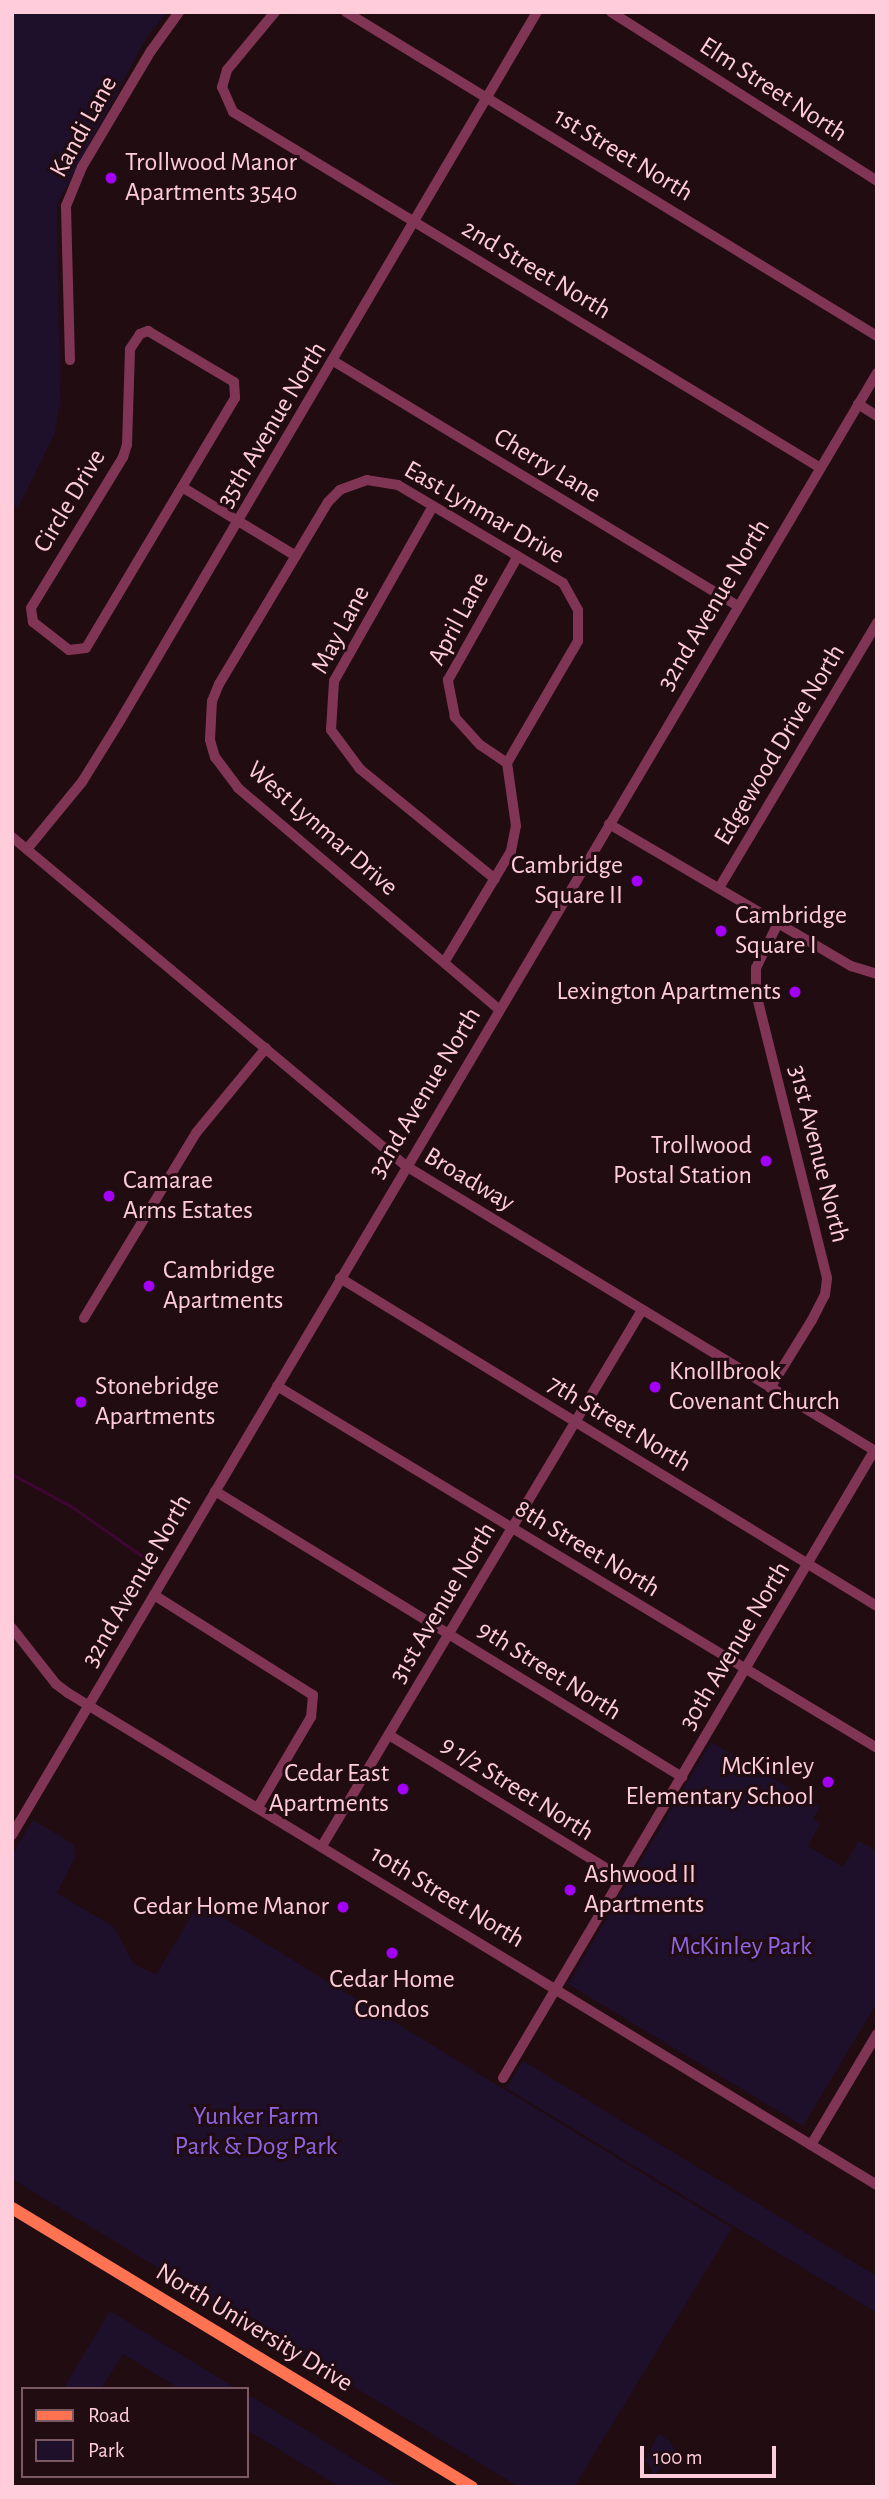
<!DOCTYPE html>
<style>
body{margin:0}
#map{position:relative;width:889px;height:2499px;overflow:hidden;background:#210c11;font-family:"Alegreya Sans",sans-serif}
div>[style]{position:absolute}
.green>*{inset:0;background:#1e0f2b}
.stream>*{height:2.5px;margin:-1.25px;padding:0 1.25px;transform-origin:1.25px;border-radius:1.25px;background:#3e0733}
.minor>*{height:10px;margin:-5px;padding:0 5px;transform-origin:5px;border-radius:5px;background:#813554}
.major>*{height:12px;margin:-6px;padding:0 6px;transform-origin:6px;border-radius:6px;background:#ff7353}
.dots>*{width:19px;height:19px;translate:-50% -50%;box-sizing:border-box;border:4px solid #210c11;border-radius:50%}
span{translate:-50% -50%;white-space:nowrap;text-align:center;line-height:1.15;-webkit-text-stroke:6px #210c11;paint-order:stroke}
.street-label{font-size:26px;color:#ffccdc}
.poi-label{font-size:26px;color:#ffccdc}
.left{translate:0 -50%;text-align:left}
.right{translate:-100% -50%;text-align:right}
.park-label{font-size:26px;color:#8e65e6}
.frame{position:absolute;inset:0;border:14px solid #ffccdc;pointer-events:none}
.legend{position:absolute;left:21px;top:2387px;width:228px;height:91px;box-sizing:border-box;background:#210c11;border:2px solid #7a5962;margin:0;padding:9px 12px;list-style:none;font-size:21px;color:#ffccdc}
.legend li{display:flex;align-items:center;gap:14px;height:35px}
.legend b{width:35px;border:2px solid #7a5962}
.scale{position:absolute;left:640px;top:2446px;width:136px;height:32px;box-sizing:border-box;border:4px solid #ffccdc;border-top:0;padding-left:9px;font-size:21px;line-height:24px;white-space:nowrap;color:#ffccdc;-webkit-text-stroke:5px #210c11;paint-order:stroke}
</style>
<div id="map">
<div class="green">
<div style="clip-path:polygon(12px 12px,167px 12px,147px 37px,57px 204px,60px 401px,55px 433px,18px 508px,12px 504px)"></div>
<div style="clip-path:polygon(711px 1742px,820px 1806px,813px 1819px,820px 1824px,808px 1846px,843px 1867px,859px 1841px,877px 1851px,877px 2003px,803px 2126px,568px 1984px)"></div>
<div style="clip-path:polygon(33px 1820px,73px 1844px,76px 1855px,57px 1893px,114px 1927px,133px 1963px,156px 1975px,199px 1903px,732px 2228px,574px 2487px,519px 2487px,12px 2179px,12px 1855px)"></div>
<div style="clip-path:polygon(523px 2061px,877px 2276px,877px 2313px,506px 2088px)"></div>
<div style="clip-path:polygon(110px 2311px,237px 2389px,180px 2389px,123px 2354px,101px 2389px,63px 2389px)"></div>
<div style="clip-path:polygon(247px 2394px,399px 2487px,340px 2487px,247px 2430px)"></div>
<div style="clip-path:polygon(658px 2434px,670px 2441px,676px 2453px,654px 2475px,646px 2460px)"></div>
</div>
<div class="stream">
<div style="left:12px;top:1474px;width:67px;rotate:28.5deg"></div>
<div style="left:71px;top:1506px;width:98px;rotate:35deg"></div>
</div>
<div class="minor">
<div style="left:275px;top:12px;width:75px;rotate:129.6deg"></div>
<div style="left:227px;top:70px;width:18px;rotate:106deg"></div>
<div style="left:222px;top:87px;width:27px;rotate:66deg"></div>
<div style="left:233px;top:112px;width:685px;rotate:31.21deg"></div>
<div style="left:346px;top:12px;width:622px;rotate:31.39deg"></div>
<div style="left:611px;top:12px;width:315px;rotate:32.4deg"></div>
<div style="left:148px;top:331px;width:100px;rotate:30.7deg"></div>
<div style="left:234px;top:382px;width:16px;rotate:86deg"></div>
<div style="left:235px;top:398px;width:291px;rotate:120.8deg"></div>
<div style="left:86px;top:648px;width:17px;rotate:173deg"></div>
<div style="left:69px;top:650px;width:46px;rotate:-142.1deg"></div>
<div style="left:33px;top:622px;width:14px;rotate:-98deg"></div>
<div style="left:31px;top:608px;width:177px;rotate:-58.6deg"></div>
<div style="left:123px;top:457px;width:13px;rotate:-72deg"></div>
<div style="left:127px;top:445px;width:96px;rotate:-88.2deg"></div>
<div style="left:130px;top:349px;width:18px;rotate:-56deg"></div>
<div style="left:140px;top:334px;width:9px;rotate:-21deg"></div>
<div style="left:70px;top:360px;width:154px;rotate:-91.5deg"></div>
<div style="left:66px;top:206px;width:42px;rotate:-67.7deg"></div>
<div style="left:82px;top:167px;width:135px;rotate:-59.3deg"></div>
<div style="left:151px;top:51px;width:48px;rotate:-54.3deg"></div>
<div style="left:335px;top:362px;width:471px;rotate:31.2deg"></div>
<div style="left:858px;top:404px;width:22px;rotate:32deg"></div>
<div style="left:182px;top:487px;width:133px;rotate:31.2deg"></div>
<div style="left:433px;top:506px;width:201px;rotate:119.5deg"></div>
<div style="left:334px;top:681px;width:49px;rotate:93.5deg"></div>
<div style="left:331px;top:730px;width:49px;rotate:53.4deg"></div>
<div style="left:360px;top:769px;width:174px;rotate:39.2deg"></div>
<div style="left:507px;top:763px;width:32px;rotate:-146deg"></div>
<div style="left:480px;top:745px;width:38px;rotate:-132deg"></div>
<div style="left:455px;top:717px;width:38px;rotate:-101deg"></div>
<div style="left:448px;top:680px;width:142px;rotate:-60.6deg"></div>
<div style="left:609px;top:824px;width:281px;rotate:30.4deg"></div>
<div style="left:851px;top:966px;width:27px;rotate:17deg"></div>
<div style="left:12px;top:837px;width:513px;rotate:39.86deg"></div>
<div style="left:406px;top:1166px;width:551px;rotate:31.27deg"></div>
<div style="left:27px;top:849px;width:87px;rotate:-50.6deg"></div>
<div style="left:82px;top:782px;width:74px;rotate:-58.2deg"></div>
<div style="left:121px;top:719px;width:820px;rotate:-59.53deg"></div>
<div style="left:719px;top:888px;width:309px;rotate:-59.2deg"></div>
<div style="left:445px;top:961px;width:128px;rotate:-59deg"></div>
<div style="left:511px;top:851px;width:25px;rotate:-79deg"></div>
<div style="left:516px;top:826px;width:64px;rotate:-98.1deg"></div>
<div style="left:507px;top:763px;width:141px;rotate:-59.8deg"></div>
<div style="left:578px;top:641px;width:31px;rotate:-90deg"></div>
<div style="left:578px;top:610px;width:31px;rotate:-119deg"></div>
<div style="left:563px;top:583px;width:192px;rotate:-149.3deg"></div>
<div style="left:398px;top:485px;width:31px;rotate:-171deg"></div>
<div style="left:367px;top:480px;width:29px;rotate:160deg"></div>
<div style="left:340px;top:490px;width:17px;rotate:135deg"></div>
<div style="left:328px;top:502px;width:212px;rotate:120.9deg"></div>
<div style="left:219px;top:684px;width:18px;rotate:112deg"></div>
<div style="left:212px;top:701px;width:39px;rotate:93deg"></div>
<div style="left:210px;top:740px;width:18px;rotate:74deg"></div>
<div style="left:215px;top:757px;width:39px;rotate:53deg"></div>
<div style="left:238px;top:788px;width:342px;rotate:40.3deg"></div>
<div style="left:340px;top:1278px;width:629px;rotate:31.42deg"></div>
<div style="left:84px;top:1318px;width:216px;rotate:-58.8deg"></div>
<div style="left:196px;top:1133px;width:110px;rotate:-50.5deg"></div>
<div style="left:277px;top:1386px;width:701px;rotate:31.1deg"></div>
<div style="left:770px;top:1388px;width:80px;rotate:-58.3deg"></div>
<div style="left:812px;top:1320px;width:28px;rotate:-63deg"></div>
<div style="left:825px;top:1295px;width:17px;rotate:-83deg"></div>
<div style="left:827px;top:1278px;width:293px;rotate:-104deg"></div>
<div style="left:756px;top:994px;width:26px;rotate:-90deg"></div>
<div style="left:756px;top:968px;width:50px;rotate:-63.9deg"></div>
<div style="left:215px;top:1491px;width:548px;rotate:31.48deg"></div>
<div style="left:154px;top:1595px;width:188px;rotate:32.2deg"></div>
<div style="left:313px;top:1695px;width:22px;rotate:95deg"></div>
<div style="left:311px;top:1717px;width:104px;rotate:120.5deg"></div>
<div style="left:12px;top:1628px;width:71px;rotate:51.8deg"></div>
<div style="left:56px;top:1684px;width:15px;rotate:37deg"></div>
<div style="left:68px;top:1693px;width:947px;rotate:31.31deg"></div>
<div style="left:389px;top:1735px;width:273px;rotate:31.5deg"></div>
<div style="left:12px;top:1835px;width:1699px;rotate:-59.39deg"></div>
<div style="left:322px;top:1846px;width:624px;rotate:-59.16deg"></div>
<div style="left:503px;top:2078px;width:729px;rotate:-59.39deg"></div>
<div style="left:811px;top:2145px;width:129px;rotate:-59.3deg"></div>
</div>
<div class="major">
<div style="left:12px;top:2208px;width:538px;rotate:31.24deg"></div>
</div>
<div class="dots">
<div style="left:111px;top:178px;background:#a400f7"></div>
<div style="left:637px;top:881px;background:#a400f7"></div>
<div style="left:721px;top:931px;background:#a400f7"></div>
<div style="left:795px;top:992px;background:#a400f7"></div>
<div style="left:766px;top:1161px;background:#a400f7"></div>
<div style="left:109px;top:1196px;background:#a400f7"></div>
<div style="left:149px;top:1286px;background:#a400f7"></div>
<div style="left:655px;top:1387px;background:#a400f7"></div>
<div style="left:81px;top:1402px;background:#a400f7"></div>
<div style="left:828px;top:1782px;background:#a400f7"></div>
<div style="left:403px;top:1789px;background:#a400f7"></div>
<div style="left:570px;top:1890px;background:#a400f7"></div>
<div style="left:343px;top:1907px;background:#a400f7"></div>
<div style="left:392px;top:1953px;background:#a400f7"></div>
</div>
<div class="street-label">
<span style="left:773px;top:90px;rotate:33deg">Elm Street North</span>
<span style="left:84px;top:127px;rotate:-61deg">Kandi Lane</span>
<span style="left:623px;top:155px;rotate:31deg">1st Street North</span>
<span style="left:536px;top:270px;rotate:31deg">2nd Street North</span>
<span style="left:272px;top:425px;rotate:-59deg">35th Avenue North</span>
<span style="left:547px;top:466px;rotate:31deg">Cherry Lane</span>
<span style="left:70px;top:501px;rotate:-59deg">Circle Drive</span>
<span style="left:484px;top:513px;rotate:30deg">East Lynmar Drive</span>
<span style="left:714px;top:605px;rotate:-59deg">32nd Avenue North</span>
<span style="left:459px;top:619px;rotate:-62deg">April Lane</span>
<span style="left:341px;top:630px;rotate:-62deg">May Lane</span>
<span style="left:780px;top:745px;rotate:-59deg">Edgewood Drive North</span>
<span style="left:322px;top:829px;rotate:41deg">West Lynmar Drive</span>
<span style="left:425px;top:1093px;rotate:-59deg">32nd Avenue North</span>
<span style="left:818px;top:1154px;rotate:76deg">31st Avenue North</span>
<span style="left:469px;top:1180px;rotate:31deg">Broadway</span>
<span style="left:619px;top:1424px;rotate:31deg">7th Street North</span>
<span style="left:587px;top:1549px;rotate:31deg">8th Street North</span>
<span style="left:137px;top:1581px;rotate:-60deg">32nd Avenue North</span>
<span style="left:443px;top:1603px;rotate:-59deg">31st Avenue North</span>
<span style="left:735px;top:1646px;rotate:-59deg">30th Avenue North</span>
<span style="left:549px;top:1671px;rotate:32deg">9th Street North</span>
<span style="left:517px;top:1789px;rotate:32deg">9 1/2 Street North</span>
<span style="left:447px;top:1897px;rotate:31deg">10th Street North</span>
<span style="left:254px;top:2328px;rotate:31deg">North University Drive</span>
</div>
<div class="poi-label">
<span class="left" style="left:125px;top:178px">Trollwood Manor<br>Apartments 3540</span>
<span class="right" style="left:623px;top:881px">Cambridge<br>Square II</span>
<span class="left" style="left:735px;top:931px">Cambridge<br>Square I</span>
<span class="right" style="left:781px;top:992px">Lexington Apartments</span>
<span class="right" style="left:752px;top:1161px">Trollwood<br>Postal Station</span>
<span class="left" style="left:123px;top:1196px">Camarae<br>Arms Estates</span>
<span class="left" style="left:163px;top:1286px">Cambridge<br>Apartments</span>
<span class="left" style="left:669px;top:1387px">Knollbrook<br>Covenant Church</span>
<span class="left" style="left:95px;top:1402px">Stonebridge<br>Apartments</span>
<span class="right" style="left:814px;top:1782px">McKinley<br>Elementary School</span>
<span class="right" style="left:389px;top:1789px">Cedar East<br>Apartments</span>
<span class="left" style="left:584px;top:1890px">Ashwood II<br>Apartments</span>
<span class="right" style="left:329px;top:1907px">Cedar Home Manor</span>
<span style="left:392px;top:1995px">Cedar Home<br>Condos</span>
</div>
<div class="park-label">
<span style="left:741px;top:1947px">McKinley Park</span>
<span style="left:256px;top:2132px">Yunker Farm<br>Park &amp; Dog Park</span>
</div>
<div class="frame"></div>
<ul class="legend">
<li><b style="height:9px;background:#ff7353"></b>Road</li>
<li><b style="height:19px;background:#1e0f2b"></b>Park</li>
</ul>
<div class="scale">100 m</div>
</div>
